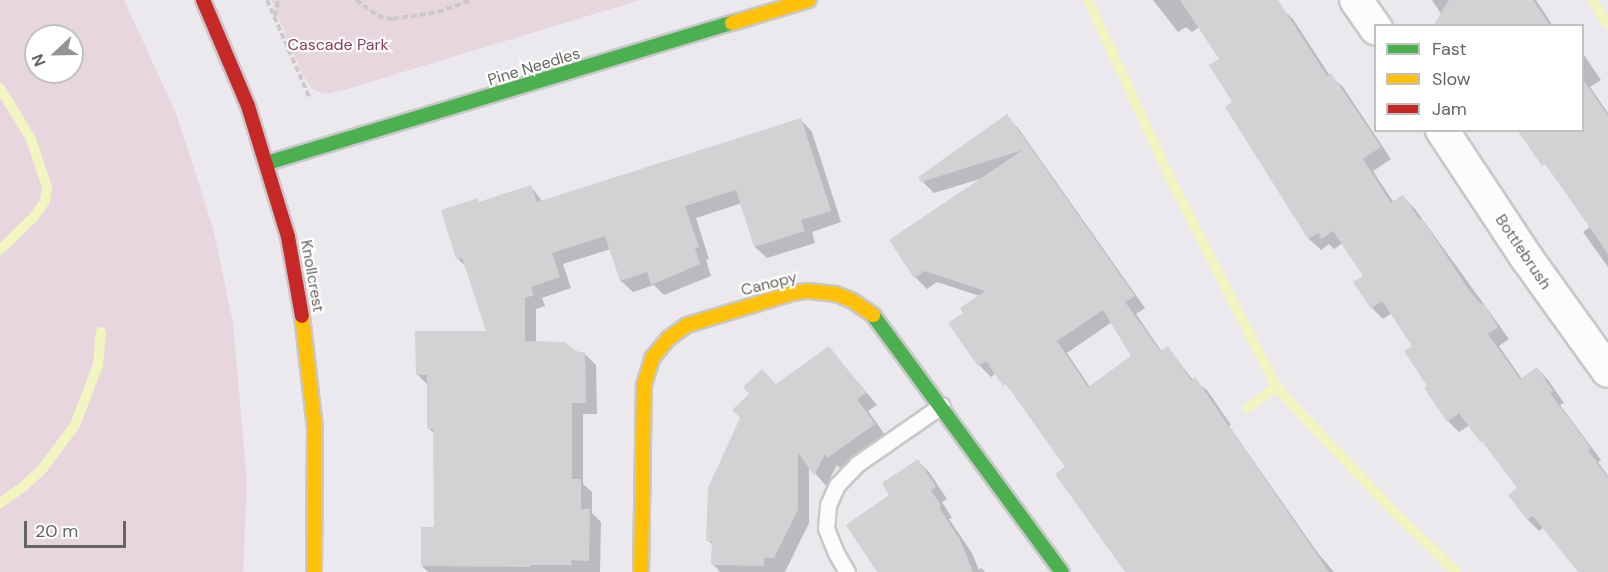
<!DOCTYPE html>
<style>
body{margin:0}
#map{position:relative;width:1608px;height:572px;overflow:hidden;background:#ebe9ee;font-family:"DM Sans",sans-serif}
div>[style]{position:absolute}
.green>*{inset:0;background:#e8d6df}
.shadow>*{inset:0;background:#0003}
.stream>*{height:10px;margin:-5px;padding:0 5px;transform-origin:5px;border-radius:5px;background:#f2f5c0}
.building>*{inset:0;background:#d2d2d5}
.path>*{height:4px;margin-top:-2px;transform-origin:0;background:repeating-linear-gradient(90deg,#ccc9c8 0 6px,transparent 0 9px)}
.roads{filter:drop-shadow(2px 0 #c8c8c9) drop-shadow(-2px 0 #c8c8c9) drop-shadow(0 2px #c8c8c9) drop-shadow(0 -2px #c8c8c9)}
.lane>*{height:15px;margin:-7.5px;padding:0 7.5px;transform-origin:7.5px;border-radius:7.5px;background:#fcfcfc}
.street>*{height:32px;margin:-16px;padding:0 16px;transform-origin:16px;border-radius:16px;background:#fcfcfc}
.fast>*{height:14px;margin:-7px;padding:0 7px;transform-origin:7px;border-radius:7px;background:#4caf50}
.slow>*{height:14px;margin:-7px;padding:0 7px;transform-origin:7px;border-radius:7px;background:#ffc107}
.jam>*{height:14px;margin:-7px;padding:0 7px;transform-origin:7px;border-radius:7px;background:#c62828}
span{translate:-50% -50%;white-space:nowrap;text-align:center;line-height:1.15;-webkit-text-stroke:4.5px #fff;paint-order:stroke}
.park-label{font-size:16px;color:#873d56}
.street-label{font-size:16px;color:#65665f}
.legend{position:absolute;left:1374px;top:24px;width:210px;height:108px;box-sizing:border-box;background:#fff;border:2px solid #c1c2bf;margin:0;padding:8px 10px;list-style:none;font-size:18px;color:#65665f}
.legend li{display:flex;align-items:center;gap:12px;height:30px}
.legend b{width:30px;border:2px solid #c1c2bf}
.north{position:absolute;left:24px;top:24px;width:60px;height:60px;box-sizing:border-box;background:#fff;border:2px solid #c1c2bf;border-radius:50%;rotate:248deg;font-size:16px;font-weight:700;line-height:24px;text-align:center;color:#65665f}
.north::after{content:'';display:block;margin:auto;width:21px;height:27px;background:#949491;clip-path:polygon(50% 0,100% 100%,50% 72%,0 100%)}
.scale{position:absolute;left:24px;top:521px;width:102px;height:27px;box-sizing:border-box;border:3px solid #65665f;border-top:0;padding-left:8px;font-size:18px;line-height:21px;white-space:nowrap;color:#65665f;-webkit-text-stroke:4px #fff;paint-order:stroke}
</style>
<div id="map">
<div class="green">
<div style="clip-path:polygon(evenodd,0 0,124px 0,176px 113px,213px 228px,233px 323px,247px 482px,243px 572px,0 572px,0 0,36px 36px,72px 36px,72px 72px,36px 72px,36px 36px)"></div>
<div style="clip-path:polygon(271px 0,640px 0,344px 90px,325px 94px,312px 89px,302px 74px)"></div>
</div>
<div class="shadow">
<div style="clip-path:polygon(1153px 0,1272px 0,1293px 19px,1330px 76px,1343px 87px,1391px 159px,1373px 171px,1394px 203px,1403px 197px,1415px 209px,1509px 339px,1499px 346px,1522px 379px,1537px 368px,1548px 380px,1564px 403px,1560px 405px,1601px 460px,1598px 462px,1608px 476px,1608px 572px,1580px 572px,1544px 527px,1539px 531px,1528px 520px,1510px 495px,1519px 488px,1470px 425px,1459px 432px,1448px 421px,1429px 386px,1414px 346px,1392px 313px,1383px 319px,1372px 308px,1365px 276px,1343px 243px,1334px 249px,1329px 244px,1321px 250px,1309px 239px,1227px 107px,1234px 102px,1221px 59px,1199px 27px,1192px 32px,1186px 27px,1178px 32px)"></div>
<div style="clip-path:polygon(1432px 0,1536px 0,1553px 26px,1449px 26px)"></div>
<div style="clip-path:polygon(1582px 52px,1601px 80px,1590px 87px,1608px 113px,1608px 267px,1583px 232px,1591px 226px,1520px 130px,1582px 130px)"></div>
<div style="clip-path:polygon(evenodd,1006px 116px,1018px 128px,1145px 308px,1136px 314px,1162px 352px,1168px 348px,1193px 380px,1207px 390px,1231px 425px,1229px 426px,1317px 552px,1334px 572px,1127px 572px,1067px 467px,1016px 396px,996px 373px,991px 377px,979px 365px,950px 323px,965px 313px,980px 296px,937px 282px,927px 289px,915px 277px,891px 240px,983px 178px,934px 193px,922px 181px,1006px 116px,1112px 322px,1133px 357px,1090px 387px,1067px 353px,1112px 322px)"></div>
<div style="clip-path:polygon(801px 120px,812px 132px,841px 222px,812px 232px,815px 243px,767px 258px,755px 247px,742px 203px,696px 218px,709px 259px,706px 260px,711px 276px,664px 295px,654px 285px,633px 292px,621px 281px,611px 249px,563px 264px,571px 288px,542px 298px,545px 306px,536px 309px,536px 343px,584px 353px,596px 365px,597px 414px,583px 414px,583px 484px,592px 492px,592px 513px,601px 522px,600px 572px,428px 572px,422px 566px,435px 528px,435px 434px,429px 429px,429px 386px,417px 374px,488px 332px,467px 268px,458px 259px,477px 200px,481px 203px,531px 187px,543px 202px)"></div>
<div style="clip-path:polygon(829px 348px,877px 405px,868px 411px,886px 436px,840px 468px,837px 465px,826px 486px,809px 466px,809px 523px,785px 572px,720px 572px,713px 564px,713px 545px,708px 540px,776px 385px)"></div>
<div style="clip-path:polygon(918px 461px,929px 472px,947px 499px,942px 502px,952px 518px,949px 519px,972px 553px,979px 570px,981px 568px,985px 572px,880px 572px,891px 495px)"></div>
</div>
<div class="stream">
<div style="left:1088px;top:0;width:198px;rotate:65.2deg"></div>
<div style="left:1171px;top:180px;width:227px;rotate:63deg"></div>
<div style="left:1274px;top:382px;width:17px;rotate:54deg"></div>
<div style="left:1284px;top:396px;width:163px;rotate:46.5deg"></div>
<div style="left:1396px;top:514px;width:83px;rotate:44deg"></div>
<div style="left:1592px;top:0;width:30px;rotate:57deg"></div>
<div style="left:0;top:88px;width:60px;rotate:58.7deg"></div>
<div style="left:31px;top:139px;width:51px;rotate:71.6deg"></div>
<div style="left:47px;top:187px;width:14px;rotate:98deg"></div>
<div style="left:45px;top:201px;width:19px;rotate:125deg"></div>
<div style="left:34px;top:217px;width:47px;rotate:135.9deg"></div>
<div style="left:1248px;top:408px;width:36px;rotate:-37deg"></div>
<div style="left:0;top:503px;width:29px;rotate:-35deg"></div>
<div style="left:24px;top:486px;width:26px;rotate:-43deg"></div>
<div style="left:43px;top:468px;width:54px;rotate:-53.3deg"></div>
<div style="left:75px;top:425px;width:64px;rotate:-69deg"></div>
<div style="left:98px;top:365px;width:33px;rotate:-85deg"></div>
</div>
<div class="building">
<div style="clip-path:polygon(1180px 0,1278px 0,1327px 76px,1331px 73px,1381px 147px,1363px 159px,1391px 203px,1403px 195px,1420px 220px,1422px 219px,1469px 290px,1481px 304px,1483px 303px,1498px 327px,1488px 334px,1520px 379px,1537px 367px,1553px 391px,1550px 393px,1591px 448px,1588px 450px,1608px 478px,1608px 572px,1578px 572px,1533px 516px,1527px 520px,1508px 495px,1517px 488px,1482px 441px,1480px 442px,1459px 413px,1447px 422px,1424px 388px,1427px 386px,1404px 351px,1412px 346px,1382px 301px,1371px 309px,1353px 282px,1363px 276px,1333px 231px,1322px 239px,1318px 233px,1308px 239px,1225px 107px,1232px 102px,1209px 65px,1219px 59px)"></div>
<div style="clip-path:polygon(1449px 0,1533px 0,1550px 26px,1433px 26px)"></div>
<div style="clip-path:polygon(1582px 78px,1608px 116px,1608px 254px,1545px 163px,1542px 166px,1517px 130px,1582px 130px)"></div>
<div style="clip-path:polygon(evenodd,1007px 114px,1135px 296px,1125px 302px,1160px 351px,1168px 346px,1191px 380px,1195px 377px,1329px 572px,1125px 572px,1055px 474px,1065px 467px,1006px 384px,1003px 386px,986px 361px,978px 366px,948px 323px,963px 313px,960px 308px,985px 291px,925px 271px,914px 278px,889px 240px,1023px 150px,921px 182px,918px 177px,1007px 114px,1103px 310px,1131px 356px,1088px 387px,1057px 341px,1103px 310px)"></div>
<div style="clip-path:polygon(801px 118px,831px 211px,801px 220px,805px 231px,754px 247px,736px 190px,685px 206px,699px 247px,695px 248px,700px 264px,651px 285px,647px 272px,620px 281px,605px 236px,552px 253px,560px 277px,531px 287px,534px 295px,525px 298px,525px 341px,565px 342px,577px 352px,585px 352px,586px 403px,572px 403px,572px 479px,581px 479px,581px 509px,590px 509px,589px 561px,571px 560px,572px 565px,530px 565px,530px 567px,421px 566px,421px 527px,434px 527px,433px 429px,427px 429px,427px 375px,416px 375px,415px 331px,486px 331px,462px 258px,456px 259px,441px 210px,478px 198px,479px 202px,531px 185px,537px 202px)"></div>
<div style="clip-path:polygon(829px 346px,866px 393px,857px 399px,875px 424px,827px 458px,825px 454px,814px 476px,798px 452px,798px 510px,774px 558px,764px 558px,764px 566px,711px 565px,712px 541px,706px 541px,708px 488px,740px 418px,732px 410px,749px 394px,743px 387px,762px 369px,776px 384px)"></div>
<div style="clip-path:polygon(918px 459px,936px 487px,931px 490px,941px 506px,939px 507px,960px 540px,973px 572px,877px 572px,846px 525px,889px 495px,882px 483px)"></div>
</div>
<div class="path">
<div style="left:267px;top:0;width:108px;rotate:66.5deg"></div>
<div style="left:356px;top:0;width:27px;rotate:36deg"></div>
<div style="left:378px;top:16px;width:15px;rotate:11deg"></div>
<div style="left:393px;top:19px;width:46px;rotate:-8.8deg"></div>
<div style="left:438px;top:12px;width:35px;rotate:-20deg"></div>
<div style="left:275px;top:16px;width:16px;rotate:-79deg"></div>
</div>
<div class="roads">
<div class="lane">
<div style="left:847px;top:572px;width:22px;rotate:-120deg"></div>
<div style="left:836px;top:553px;width:27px;rotate:-112deg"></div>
<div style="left:826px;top:528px;width:23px;rotate:-85deg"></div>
<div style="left:828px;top:505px;width:22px;rotate:-66deg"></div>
<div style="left:837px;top:485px;width:29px;rotate:-46deg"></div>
<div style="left:857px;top:464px;width:103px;rotate:-34.8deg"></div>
</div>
<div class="street">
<div style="left:1356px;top:0;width:35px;rotate:55deg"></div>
<div style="left:1442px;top:130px;width:152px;rotate:56.5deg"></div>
<div style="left:1526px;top:257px;width:140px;rotate:54.3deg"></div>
</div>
<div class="fast">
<div style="left:267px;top:163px;width:486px;rotate:-16.8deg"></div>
<div style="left:873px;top:315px;width:319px;rotate:53.7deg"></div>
</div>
<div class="slow">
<div style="left:732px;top:23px;width:80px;rotate:-16.6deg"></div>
<div style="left:302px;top:316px;width:113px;rotate:83.4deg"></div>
<div style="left:315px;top:428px;width:144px;rotate:90.4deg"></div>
<div style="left:641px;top:572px;width:187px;rotate:-89.1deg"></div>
<div style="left:644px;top:385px;width:28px;rotate:-73deg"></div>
<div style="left:652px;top:358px;width:26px;rotate:-50deg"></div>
<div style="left:669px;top:338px;width:22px;rotate:-36deg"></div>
<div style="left:687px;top:325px;width:111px;rotate:-16.8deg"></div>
<div style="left:793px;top:293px;width:15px;rotate:-8deg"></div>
<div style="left:808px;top:291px;width:28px;rotate:6deg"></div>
<div style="left:836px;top:294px;width:16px;rotate:22deg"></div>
<div style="left:851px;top:300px;width:27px;rotate:34deg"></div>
</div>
<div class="jam">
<div style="left:203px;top:0;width:115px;rotate:67deg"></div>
<div style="left:248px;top:106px;width:137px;rotate:73deg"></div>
<div style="left:288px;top:237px;width:80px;rotate:80deg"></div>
</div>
</div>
<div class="park-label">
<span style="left:338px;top:45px">Cascade Park</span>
</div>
<div class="street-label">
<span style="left:534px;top:67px;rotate:-17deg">Pine Needles</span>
<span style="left:1523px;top:252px;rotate:56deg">Bottlebrush</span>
<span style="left:312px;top:276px;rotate:80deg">Knollcrest</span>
<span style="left:769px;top:284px;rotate:-14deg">Canopy</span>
</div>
<ul class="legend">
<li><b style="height:8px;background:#4caf50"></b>Fast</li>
<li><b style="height:8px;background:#ffc107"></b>Slow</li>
<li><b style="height:8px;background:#c62828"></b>Jam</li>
</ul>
<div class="north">N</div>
<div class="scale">20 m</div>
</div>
